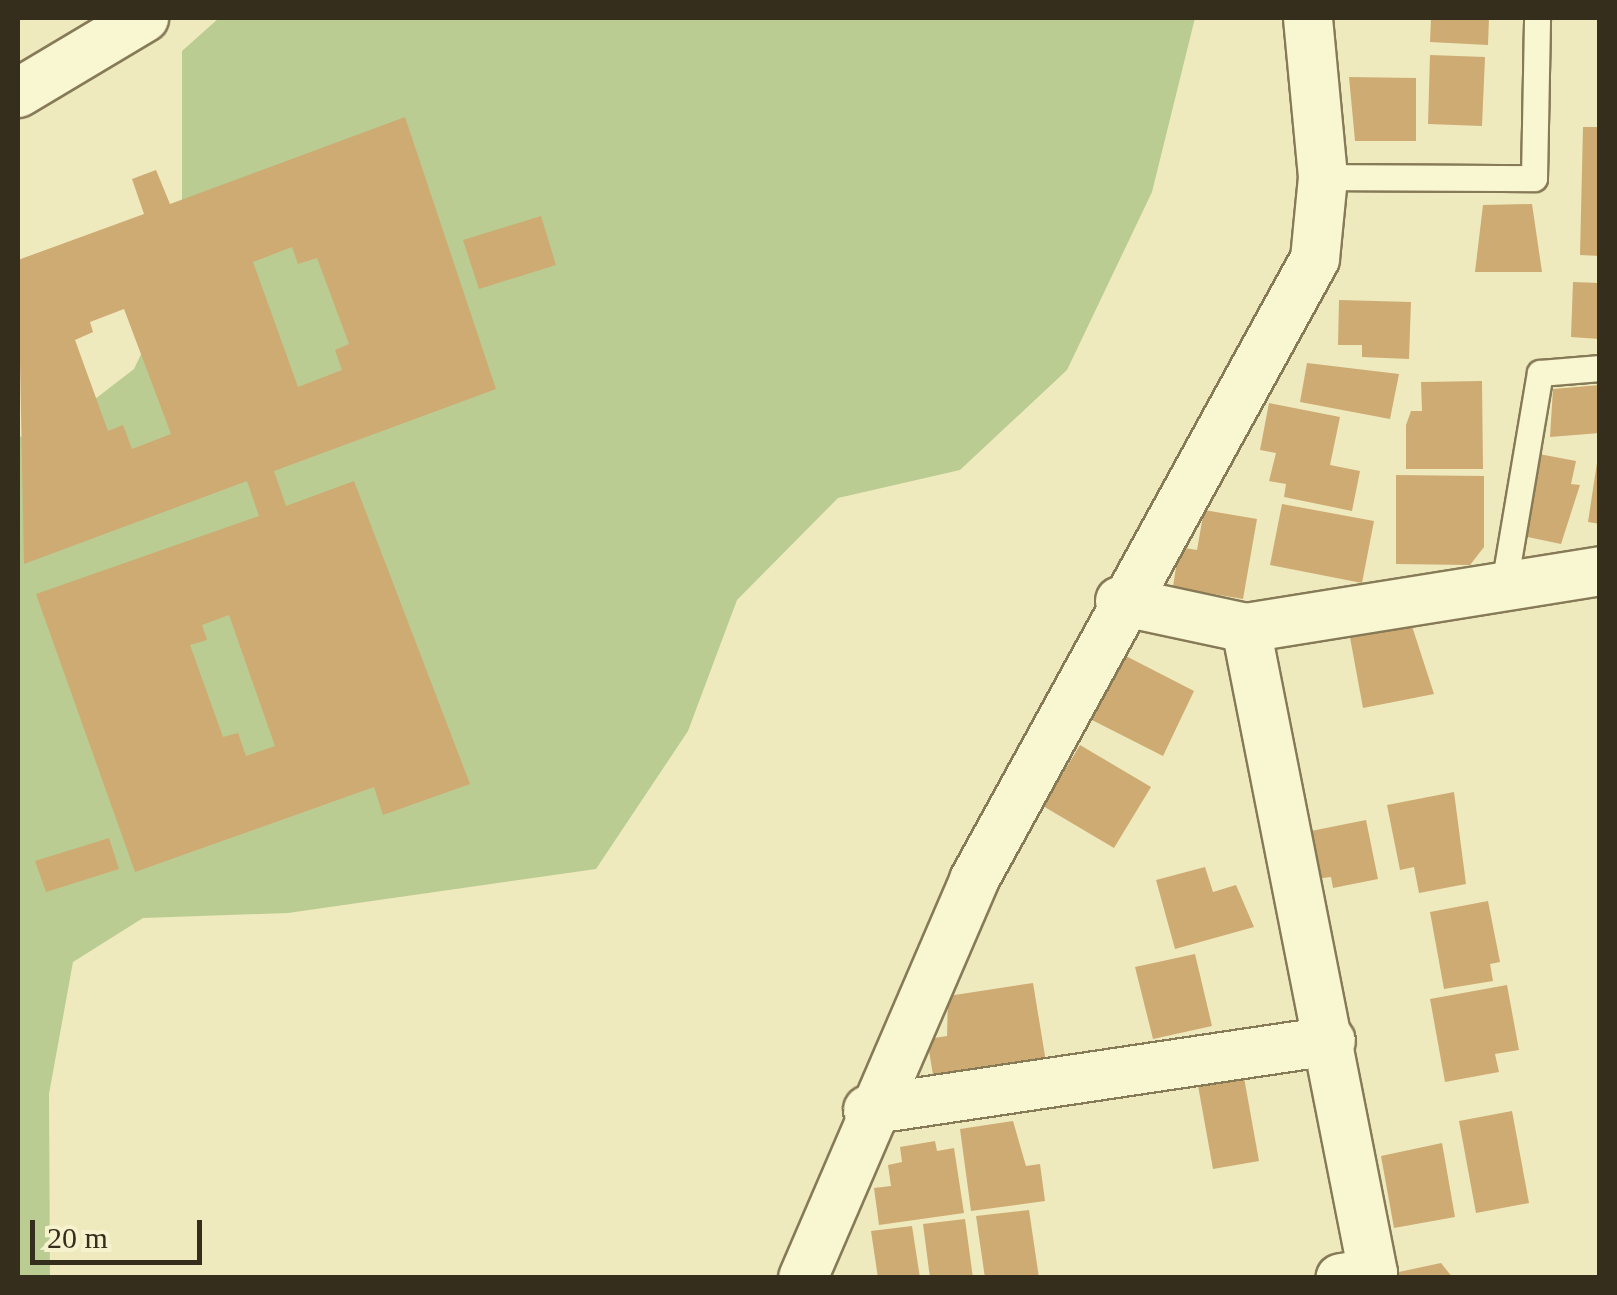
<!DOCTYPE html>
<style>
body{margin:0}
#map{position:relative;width:1617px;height:1295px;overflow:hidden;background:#eeeabe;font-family:Georgia,serif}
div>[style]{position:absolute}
.green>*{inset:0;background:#bacc92}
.building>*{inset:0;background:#ceab73}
.roads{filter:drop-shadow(2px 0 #877a57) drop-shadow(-2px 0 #877a57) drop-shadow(0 2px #877a57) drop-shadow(0 -2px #877a57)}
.service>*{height:25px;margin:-12.5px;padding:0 12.5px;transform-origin:12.5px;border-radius:12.5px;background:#f9f6d2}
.minor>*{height:48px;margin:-24px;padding:0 24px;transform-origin:24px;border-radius:24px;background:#f9f6d2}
span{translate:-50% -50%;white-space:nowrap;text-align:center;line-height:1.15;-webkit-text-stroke:10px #f6f2ce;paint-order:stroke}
.frame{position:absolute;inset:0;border:20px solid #362e1c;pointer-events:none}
.scale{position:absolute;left:30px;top:1220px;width:172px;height:45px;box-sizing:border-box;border:5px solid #362e1c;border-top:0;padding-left:12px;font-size:30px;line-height:35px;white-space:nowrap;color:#362e1c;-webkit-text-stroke:8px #f6f2ce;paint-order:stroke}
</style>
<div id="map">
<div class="green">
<div style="clip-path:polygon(219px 18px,1195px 18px,1152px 192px,1067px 370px,960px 470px,838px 498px,737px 600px,688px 731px,596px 869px,288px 913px,143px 918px,73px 962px,49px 1094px,50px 1278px,18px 1277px,18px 437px,51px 433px,134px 369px,182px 268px,182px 51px)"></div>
</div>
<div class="building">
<div style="clip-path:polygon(1431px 18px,1489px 18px,1488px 45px,1430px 42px)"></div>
<div style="clip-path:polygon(1430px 55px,1485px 57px,1482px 126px,1428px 124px)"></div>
<div style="clip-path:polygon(1349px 77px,1416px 78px,1416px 141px,1355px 141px)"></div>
<div style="clip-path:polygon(evenodd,405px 117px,496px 389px,274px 471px,286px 506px,354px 481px,470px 784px,383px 815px,374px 787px,135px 872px,36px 594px,259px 516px,247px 481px,24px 564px,18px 260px,144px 214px,132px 179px,156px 170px,170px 204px,405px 117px,292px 247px,298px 264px,317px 258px,349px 344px,335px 350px,342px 370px,298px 387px,253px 262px,292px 247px,405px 117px,124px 309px,171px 434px,132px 449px,123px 425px,108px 431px,75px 340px,93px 332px,90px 322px,124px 309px,405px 117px,229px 615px,275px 746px,246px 756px,238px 733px,223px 737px,190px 645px,207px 640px,202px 625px,229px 615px)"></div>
<div style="clip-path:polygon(1583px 127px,1600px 127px,1600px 256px,1580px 255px)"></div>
<div style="clip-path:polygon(1532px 204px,1542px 272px,1475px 272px,1483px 205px)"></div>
<div style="clip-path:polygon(541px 216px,556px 265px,479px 289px,463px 240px)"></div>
<div style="clip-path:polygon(1573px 282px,1600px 283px,1600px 339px,1571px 337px)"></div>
<div style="clip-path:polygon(1339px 300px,1411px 302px,1409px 359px,1362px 357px,1362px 345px,1338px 345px)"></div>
<div style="clip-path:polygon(1307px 363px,1399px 374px,1390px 419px,1300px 402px)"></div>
<div style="clip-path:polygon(1482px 381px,1483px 469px,1406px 469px,1406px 425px,1411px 411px,1422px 411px,1421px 382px)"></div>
<div style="clip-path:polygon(1600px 385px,1600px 433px,1550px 437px,1553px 389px)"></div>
<div style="clip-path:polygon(1269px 403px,1340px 417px,1330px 465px,1360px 471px,1352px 511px,1284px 497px,1286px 484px,1269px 481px,1276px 453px,1260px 450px)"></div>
<div style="clip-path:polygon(1600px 443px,1600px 524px,1588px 522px)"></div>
<div style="clip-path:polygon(1539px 454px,1576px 461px,1571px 484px,1580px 485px,1561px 544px,1523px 536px)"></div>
<div style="clip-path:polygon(1396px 475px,1484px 476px,1484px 547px,1470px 565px,1396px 564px)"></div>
<div style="clip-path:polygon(1282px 504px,1374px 521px,1362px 583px,1270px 565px)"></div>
<div style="clip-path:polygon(1204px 510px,1257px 519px,1243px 599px,1173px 587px,1179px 547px,1197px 550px)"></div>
<div style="clip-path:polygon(1410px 620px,1434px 694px,1363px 708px,1349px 632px)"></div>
<div style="clip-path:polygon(1122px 654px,1194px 691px,1163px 756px,1090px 719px)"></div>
<div style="clip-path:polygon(1080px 745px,1151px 787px,1114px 848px,1043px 806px)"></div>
<div style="clip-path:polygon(1454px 792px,1466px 884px,1419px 893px,1414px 867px,1400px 870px,1387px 805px)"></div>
<div style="clip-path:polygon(1366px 820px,1378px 879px,1333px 888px,1331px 877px,1315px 879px,1306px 832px)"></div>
<div style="clip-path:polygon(109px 838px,119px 869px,46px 892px,35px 861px)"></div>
<div style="clip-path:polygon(1205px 867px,1213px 892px,1236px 885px,1254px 927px,1175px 949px,1156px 880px)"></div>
<div style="clip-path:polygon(1488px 901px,1500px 962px,1490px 964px,1493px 981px,1444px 989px,1430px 912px)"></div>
<div style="clip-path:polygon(1195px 954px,1212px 1026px,1153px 1039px,1135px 967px)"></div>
<div style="clip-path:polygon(1033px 983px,1046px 1062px,934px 1081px,927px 1039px,947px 1036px,948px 996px)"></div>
<div style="clip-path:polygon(1507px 985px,1519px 1050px,1495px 1054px,1499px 1072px,1445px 1082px,1430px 999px)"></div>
<div style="clip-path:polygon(1243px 1072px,1259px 1161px,1213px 1169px,1197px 1080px)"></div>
<div style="clip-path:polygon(1512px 1111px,1529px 1203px,1476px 1213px,1459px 1121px)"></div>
<div style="clip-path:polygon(1013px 1121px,1026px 1166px,1040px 1164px,1045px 1201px,971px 1211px,960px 1129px)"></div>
<div style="clip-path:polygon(935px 1141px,937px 1151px,954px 1148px,964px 1213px,879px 1225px,874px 1188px,891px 1186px,888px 1165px,902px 1162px,900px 1147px)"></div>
<div style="clip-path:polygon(1442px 1143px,1455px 1217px,1394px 1228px,1381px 1156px)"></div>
<div style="clip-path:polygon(1029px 1210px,1039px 1278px,985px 1278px,976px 1216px)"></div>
<div style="clip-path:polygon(965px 1219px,973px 1278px,930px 1278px,923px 1224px)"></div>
<div style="clip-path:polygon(912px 1226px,920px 1278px,878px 1278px,871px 1231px)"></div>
<div style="clip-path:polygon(1441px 1263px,1453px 1278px,1395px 1278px,1394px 1273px)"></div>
</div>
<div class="roads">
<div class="service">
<div style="left:1323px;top:177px;width:211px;rotate:0.3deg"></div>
<div style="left:1534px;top:178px;width:160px;rotate:-88.9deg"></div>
<div style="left:1504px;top:585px;width:215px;rotate:-80.4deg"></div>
<div style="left:1540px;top:373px;width:60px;rotate:-4.8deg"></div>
</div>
<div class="minor">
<div style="left:18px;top:93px;width:147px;rotate:-30.8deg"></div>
<div style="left:1120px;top:601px;width:129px;rotate:12.1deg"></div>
<div style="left:1246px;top:628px;width:359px;rotate:-9.1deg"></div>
<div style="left:1246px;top:628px;width:657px;rotate:78.86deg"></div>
<div style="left:1373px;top:1273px;width:33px;rotate:171deg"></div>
<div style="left:868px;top:1110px;width:468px;rotate:-8.5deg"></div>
<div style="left:803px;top:1278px;width:433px;rotate:-66.7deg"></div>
<div style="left:974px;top:880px;width:708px;rotate:-61.23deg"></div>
<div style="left:1315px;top:259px;width:82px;rotate:-84.4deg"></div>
<div style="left:1323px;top:177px;width:160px;rotate:-95.4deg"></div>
</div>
</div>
<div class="frame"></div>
<div class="scale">20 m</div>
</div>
